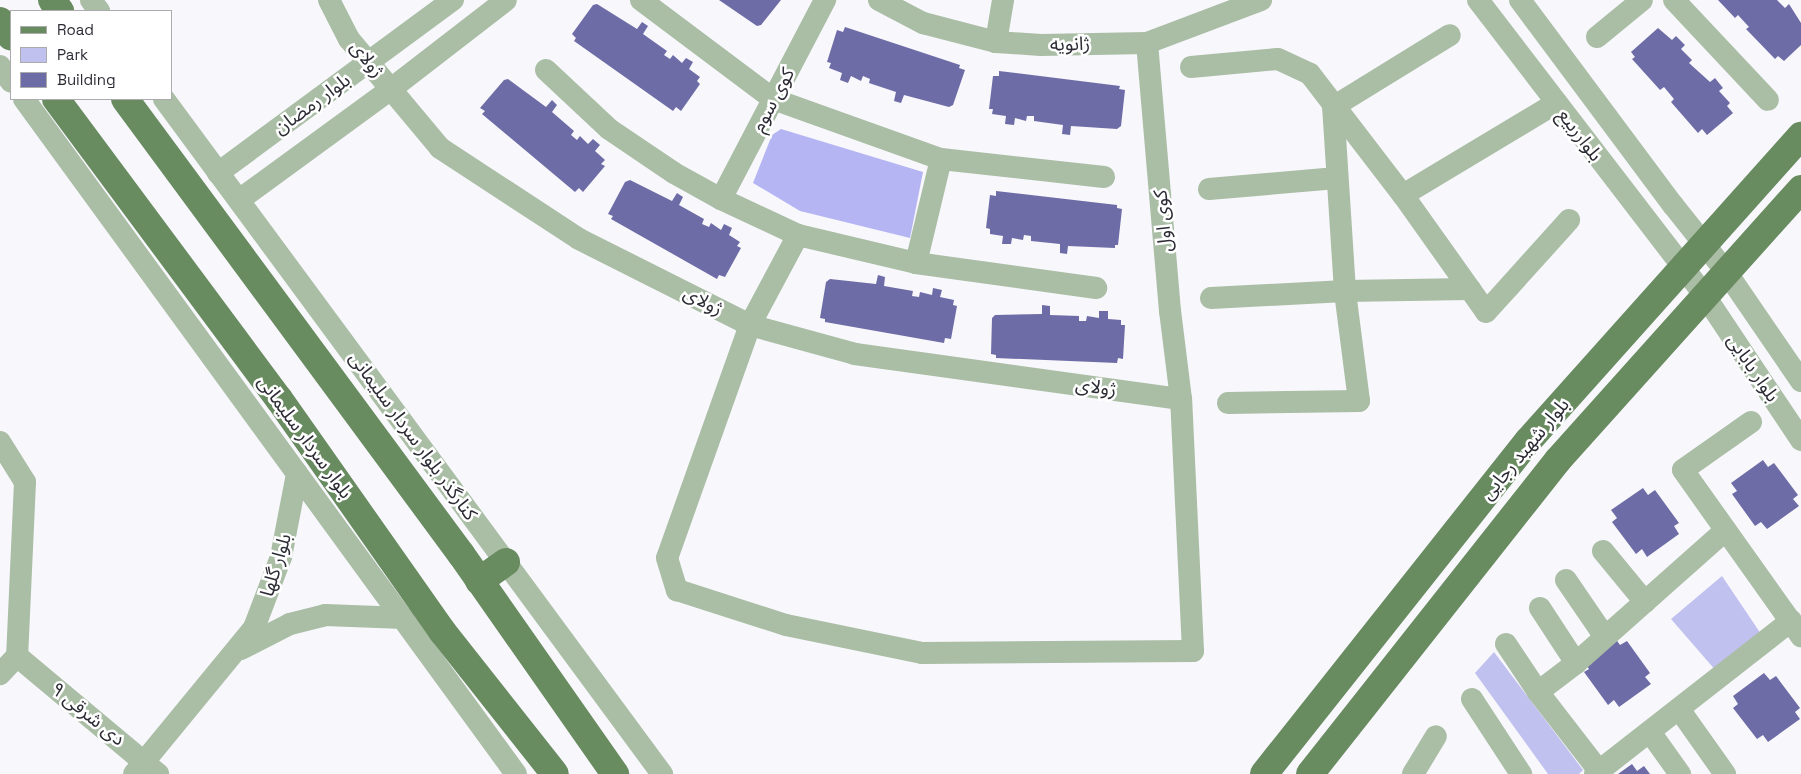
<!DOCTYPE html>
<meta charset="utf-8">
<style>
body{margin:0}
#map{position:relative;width:1801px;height:774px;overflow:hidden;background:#f7f7fc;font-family:"Space Grotesk","Noto Sans Arabic",sans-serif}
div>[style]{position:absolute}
.green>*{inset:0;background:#c1c1f0}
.forest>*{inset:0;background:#b6b5f4}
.building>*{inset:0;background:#6e6ca6}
.minor>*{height:22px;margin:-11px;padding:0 11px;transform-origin:11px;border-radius:11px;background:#aabda5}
.major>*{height:28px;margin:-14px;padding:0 14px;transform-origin:14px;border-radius:14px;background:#698b60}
span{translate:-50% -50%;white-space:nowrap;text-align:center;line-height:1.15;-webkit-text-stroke:5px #fff;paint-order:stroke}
.street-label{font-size:19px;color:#2c2c35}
.legend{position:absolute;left:10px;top:10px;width:162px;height:90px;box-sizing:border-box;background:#fff;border:1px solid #ababae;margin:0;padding:6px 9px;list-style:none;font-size:15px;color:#2c2c35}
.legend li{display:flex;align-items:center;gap:10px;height:25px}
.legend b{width:25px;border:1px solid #ababae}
</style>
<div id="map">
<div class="green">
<div style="clip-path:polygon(1722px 576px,1761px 634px,1717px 672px,1671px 619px)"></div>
<div style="clip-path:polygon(1494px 652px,1583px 770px,1579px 774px,1548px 774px,1475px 673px)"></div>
</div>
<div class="forest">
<div style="clip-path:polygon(781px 129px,923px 172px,910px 238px,800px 211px,753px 183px,772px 135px)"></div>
</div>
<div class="building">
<div style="clip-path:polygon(719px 0,781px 0,761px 25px,757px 26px)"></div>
<div style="clip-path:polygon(1718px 0,1777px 0,1785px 8px,1789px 4px,1801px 23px,1801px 45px,1784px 61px,1778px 56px,1775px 59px,1746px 29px,1749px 27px,1738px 15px,1735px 18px)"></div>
<div style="clip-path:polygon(597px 4px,637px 29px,642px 22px,648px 26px,643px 34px,667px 51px,664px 55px,670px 59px,673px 55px,682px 63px,686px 58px,693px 62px,689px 69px,700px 77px,697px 81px,700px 84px,681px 111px,676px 107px,673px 111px,574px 41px,576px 38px,572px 34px,593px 5px)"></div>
<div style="clip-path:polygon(845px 27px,960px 65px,959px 68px,965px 70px,953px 105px,949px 107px,904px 95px,901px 103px,894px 101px,896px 92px,869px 83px,870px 79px,863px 76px,861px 81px,851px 76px,848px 83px,840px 80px,842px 73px,829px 68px,831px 63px,827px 62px,837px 30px,843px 32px)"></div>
<div style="clip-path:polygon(1658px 28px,1672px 40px,1676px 36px,1685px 45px,1681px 49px,1692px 60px,1689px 63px,1710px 82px,1715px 78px,1723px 88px,1719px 91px,1730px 103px,1727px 106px,1733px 113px,1707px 135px,1702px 129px,1698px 133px,1671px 102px,1674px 99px,1664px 87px,1660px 90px,1632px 59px,1635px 57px,1631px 52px)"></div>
<div style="clip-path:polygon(999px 71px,1120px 86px,1119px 89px,1125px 90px,1121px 126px,1117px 129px,1071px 126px,1070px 135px,1062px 134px,1063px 125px,1034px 121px,1034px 116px,1027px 116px,1026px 121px,1015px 118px,1014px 125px,1005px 124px,1006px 116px,992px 114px,993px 109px,989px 109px,993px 76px,999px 76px)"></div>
<div style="clip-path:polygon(508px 79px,546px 107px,552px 100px,557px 105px,552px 112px,574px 131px,571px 135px,577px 140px,580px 136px,588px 144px,593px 139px,600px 145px,595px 151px,605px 160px,601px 164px,605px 166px,583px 192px,579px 188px,575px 192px,482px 114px,485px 111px,480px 108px,504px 80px)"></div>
<div style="clip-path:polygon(630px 180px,672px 201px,677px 193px,683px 197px,679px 205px,704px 219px,702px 224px,709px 227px,711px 223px,721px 230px,724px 224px,732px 228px,729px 235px,740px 242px,737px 246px,741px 248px,725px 277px,719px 275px,717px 279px,611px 219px,613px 216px,608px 214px,625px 182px)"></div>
<div style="clip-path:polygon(996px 191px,1117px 205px,1117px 208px,1122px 209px,1118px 245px,1115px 245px,1115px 248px,1068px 246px,1067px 254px,1060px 253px,1060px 244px,1031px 241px,1031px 236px,1024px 235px,1023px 240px,1012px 238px,1011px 244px,1002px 244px,1003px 236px,990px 234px,990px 229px,986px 228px,990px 195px,996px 196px)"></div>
<div style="clip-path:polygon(878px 275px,885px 277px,884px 286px,913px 291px,912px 296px,919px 297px,920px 292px,932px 295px,933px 288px,942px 290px,940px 297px,954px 300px,953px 305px,957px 306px,951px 339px,945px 338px,944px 343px,825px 322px,825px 319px,820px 318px,826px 282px,830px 279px,876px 284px)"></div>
<div style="clip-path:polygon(1042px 305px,1050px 306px,1050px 315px,1079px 316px,1079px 321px,1086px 321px,1087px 316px,1099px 318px,1099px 311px,1108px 311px,1108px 319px,1121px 320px,1121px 325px,1125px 325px,1123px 359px,1118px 358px,1117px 363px,996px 358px,996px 355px,991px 354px,992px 318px,995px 315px,1042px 314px)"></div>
<div style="clip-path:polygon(1763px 460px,1768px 467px,1774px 463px,1798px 495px,1793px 499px,1799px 506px,1767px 529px,1761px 522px,1755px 526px,1732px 494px,1737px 491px,1731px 483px)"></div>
<div style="clip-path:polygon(1643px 488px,1648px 495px,1655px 490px,1679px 523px,1674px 526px,1679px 534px,1647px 557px,1642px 549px,1636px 554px,1612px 522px,1617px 518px,1611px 510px)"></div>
<div style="clip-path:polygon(1615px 638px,1620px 645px,1627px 641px,1650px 673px,1645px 677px,1651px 684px,1619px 707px,1614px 700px,1608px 705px,1584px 672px,1589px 669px,1583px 661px)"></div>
<div style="clip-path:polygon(1764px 673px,1770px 680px,1776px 676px,1800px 708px,1795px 712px,1800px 719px,1768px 742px,1763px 735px,1757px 739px,1733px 708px,1738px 704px,1733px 696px)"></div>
<div style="clip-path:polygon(1632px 764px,1637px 771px,1644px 766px,1650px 774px,1618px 774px)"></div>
</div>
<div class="minor">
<div style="left:91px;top:0;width:14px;rotate:54deg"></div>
<div style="left:329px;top:0;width:44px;rotate:62.9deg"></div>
<div style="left:349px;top:39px;width:142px;rotate:50.1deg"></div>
<div style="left:440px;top:148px;width:166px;rotate:33.2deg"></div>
<div style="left:579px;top:239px;width:191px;rotate:26.7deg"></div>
<div style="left:750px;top:325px;width:109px;rotate:15.4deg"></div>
<div style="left:855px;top:354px;width:329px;rotate:7.9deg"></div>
<div style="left:641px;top:0;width:165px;rotate:36.9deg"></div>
<div style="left:773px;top:99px;width:178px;rotate:19.7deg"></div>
<div style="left:941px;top:159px;width:164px;rotate:6.3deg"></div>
<div style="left:879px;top:0;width:50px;rotate:27.6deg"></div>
<div style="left:923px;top:23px;width:75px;rotate:14.6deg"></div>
<div style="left:996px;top:42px;width:45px;rotate:3.8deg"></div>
<div style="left:1041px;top:45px;width:106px;rotate:-1.1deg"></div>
<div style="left:1147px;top:43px;width:122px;rotate:-20.7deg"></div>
<div style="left:1478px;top:0;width:373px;rotate:52.5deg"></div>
<div style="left:1705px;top:296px;width:173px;rotate:56.3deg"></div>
<div style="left:1520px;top:0;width:256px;rotate:53.3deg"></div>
<div style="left:1673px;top:205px;width:87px;rotate:51.5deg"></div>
<div style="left:1727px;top:273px;width:131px;rotate:55.6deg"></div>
<div style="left:1674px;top:0;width:137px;rotate:46.8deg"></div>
<div style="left:1597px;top:37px;width:58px;rotate:-39.4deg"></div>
<div style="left:996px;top:42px;width:43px;rotate:-80.5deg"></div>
<div style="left:0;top:66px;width:19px;rotate:55deg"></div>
<div style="left:1191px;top:67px;width:87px;rotate:-5.3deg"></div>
<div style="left:1278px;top:59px;width:35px;rotate:25deg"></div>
<div style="left:1310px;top:74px;width:153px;rotate:52.5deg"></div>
<div style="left:1403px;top:195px;width:143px;rotate:54.6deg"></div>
<div style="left:1486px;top:312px;width:124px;rotate:-47.9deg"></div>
<div style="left:546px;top:70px;width:86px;rotate:43.1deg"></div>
<div style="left:609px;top:129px;width:78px;rotate:34.1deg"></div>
<div style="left:674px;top:173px;width:54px;rotate:29deg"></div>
<div style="left:721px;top:199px;width:85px;rotate:25.1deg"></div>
<div style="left:798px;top:235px;width:102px;rotate:118.1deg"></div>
<div style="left:750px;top:325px;width:247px;rotate:109.6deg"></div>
<div style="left:667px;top:558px;width:34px;rotate:73deg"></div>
<div style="left:677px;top:590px;width:114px;rotate:17.8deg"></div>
<div style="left:786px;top:625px;width:139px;rotate:11.6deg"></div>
<div style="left:922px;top:653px;width:271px;rotate:-0.4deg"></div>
<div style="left:1193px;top:651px;width:252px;rotate:-92.7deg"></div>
<div style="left:1181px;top:399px;width:89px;rotate:-97.1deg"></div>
<div style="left:1170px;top:311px;width:269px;rotate:-94.9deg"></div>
<div style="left:24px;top:99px;width:835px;rotate:53.91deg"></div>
<div style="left:164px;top:99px;width:839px;rotate:53.58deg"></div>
<div style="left:218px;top:173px;width:292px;rotate:-36.4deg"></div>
<div style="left:1209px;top:189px;width:128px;rotate:-4.9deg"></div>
<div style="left:1403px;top:195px;width:179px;rotate:-31deg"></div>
<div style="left:721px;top:199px;width:225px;rotate:-62.4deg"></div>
<div style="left:239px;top:200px;width:188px;rotate:-36.1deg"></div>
<div style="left:391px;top:89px;width:145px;rotate:-37.7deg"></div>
<div style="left:798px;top:235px;width:121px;rotate:13.3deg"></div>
<div style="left:916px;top:263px;width:182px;rotate:7.9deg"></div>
<div style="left:916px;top:263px;width:107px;rotate:-76.5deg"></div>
<div style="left:1211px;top:298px;width:134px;rotate:-3deg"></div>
<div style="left:1345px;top:291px;width:125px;rotate:-0.9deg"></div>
<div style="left:1228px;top:403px;width:131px;rotate:-0.9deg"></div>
<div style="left:1359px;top:401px;width:111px;rotate:-97.3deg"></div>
<div style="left:1345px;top:291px;width:184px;rotate:-93.7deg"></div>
<div style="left:1333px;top:107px;width:137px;rotate:-31.6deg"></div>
<div style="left:1751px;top:422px;width:83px;rotate:144.8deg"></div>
<div style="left:1683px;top:470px;width:204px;rotate:54.6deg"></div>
<div style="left:0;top:442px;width:47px;rotate:58deg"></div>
<div style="left:25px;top:482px;width:174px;rotate:92.6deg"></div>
<div style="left:17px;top:656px;width:25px;rotate:133deg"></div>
<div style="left:1603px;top:551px;width:66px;rotate:50.5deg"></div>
<div style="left:1566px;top:580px;width:69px;rotate:55.6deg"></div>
<div style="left:1540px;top:608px;width:66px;rotate:56.8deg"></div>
<div style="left:1506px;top:644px;width:58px;rotate:56.3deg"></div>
<div style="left:1538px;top:692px;width:100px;rotate:52.3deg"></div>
<div style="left:241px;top:649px;width:55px;rotate:-27deg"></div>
<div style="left:290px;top:624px;width:36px;rotate:-14deg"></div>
<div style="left:325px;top:615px;width:79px;rotate:2.2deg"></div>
<div style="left:17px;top:656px;width:184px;rotate:39.9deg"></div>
<div style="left:1538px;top:692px;width:48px;rotate:-37.3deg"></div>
<div style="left:1576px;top:663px;width:200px;rotate:-41.6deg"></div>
<div style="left:1472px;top:699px;width:90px;rotate:56.8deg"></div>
<div style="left:1679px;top:709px;width:80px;rotate:54.7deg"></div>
<div style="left:1650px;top:732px;width:52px;rotate:54.5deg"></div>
<div style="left:134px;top:774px;width:189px;rotate:-50.6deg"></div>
<div style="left:254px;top:628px;width:76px;rotate:-69.2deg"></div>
<div style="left:281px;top:557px;width:85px;rotate:-79.1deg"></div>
<div style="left:1413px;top:774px;width:44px;rotate:-58.8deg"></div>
<div style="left:1595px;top:774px;width:249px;rotate:-38deg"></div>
</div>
<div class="major">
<div style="left:52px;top:0;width:14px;rotate:54deg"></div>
<div style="left:0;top:21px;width:19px;rotate:55deg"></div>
<div style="left:56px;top:99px;width:374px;rotate:53.4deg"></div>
<div style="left:279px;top:399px;width:284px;rotate:54.9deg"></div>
<div style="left:442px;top:631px;width:182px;rotate:51.7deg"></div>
<div style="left:125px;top:99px;width:566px;rotate:53.56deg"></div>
<div style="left:461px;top:554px;width:269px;rotate:55deg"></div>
<div style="left:479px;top:581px;width:33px;rotate:-35deg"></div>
<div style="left:1264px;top:774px;width:426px;rotate:-51.6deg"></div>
<div style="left:1529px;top:440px;width:408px;rotate:-48.2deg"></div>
<div style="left:1310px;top:774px;width:400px;rotate:-51.7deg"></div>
<div style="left:1558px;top:460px;width:364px;rotate:-48.1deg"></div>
</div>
<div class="street-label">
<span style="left:1070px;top:44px;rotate:-1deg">ژانویه</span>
<span style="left:367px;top:59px;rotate:51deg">ژولای</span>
<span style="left:773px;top:100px;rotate:-62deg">کوی سوم</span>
<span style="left:312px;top:104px;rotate:-36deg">بلوار رمضان</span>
<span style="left:1580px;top:135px;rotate:53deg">بلوارربیع</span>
<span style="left:1163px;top:221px;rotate:-95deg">کوی اول</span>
<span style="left:703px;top:301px;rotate:27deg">ژولای</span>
<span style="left:1753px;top:368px;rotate:56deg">بلوار بابایی</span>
<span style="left:1096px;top:387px;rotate:8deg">ژولای</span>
<span style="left:413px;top:436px;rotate:54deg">کنارگذر بلوار سردار سلیمانی</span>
<span style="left:305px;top:437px;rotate:54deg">بلوار سردار سلیمانی</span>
<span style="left:1525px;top:449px;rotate:-50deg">بلوار شهید رجایی</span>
<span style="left:276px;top:565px;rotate:-73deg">بلوار گلها</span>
<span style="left:88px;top:714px;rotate:39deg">۹ دی شرقی</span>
</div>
<ul class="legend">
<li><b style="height:6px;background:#698b60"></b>Road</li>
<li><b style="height:14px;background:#c1c1f0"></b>Park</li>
<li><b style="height:14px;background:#6e6ca6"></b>Building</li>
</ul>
</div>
